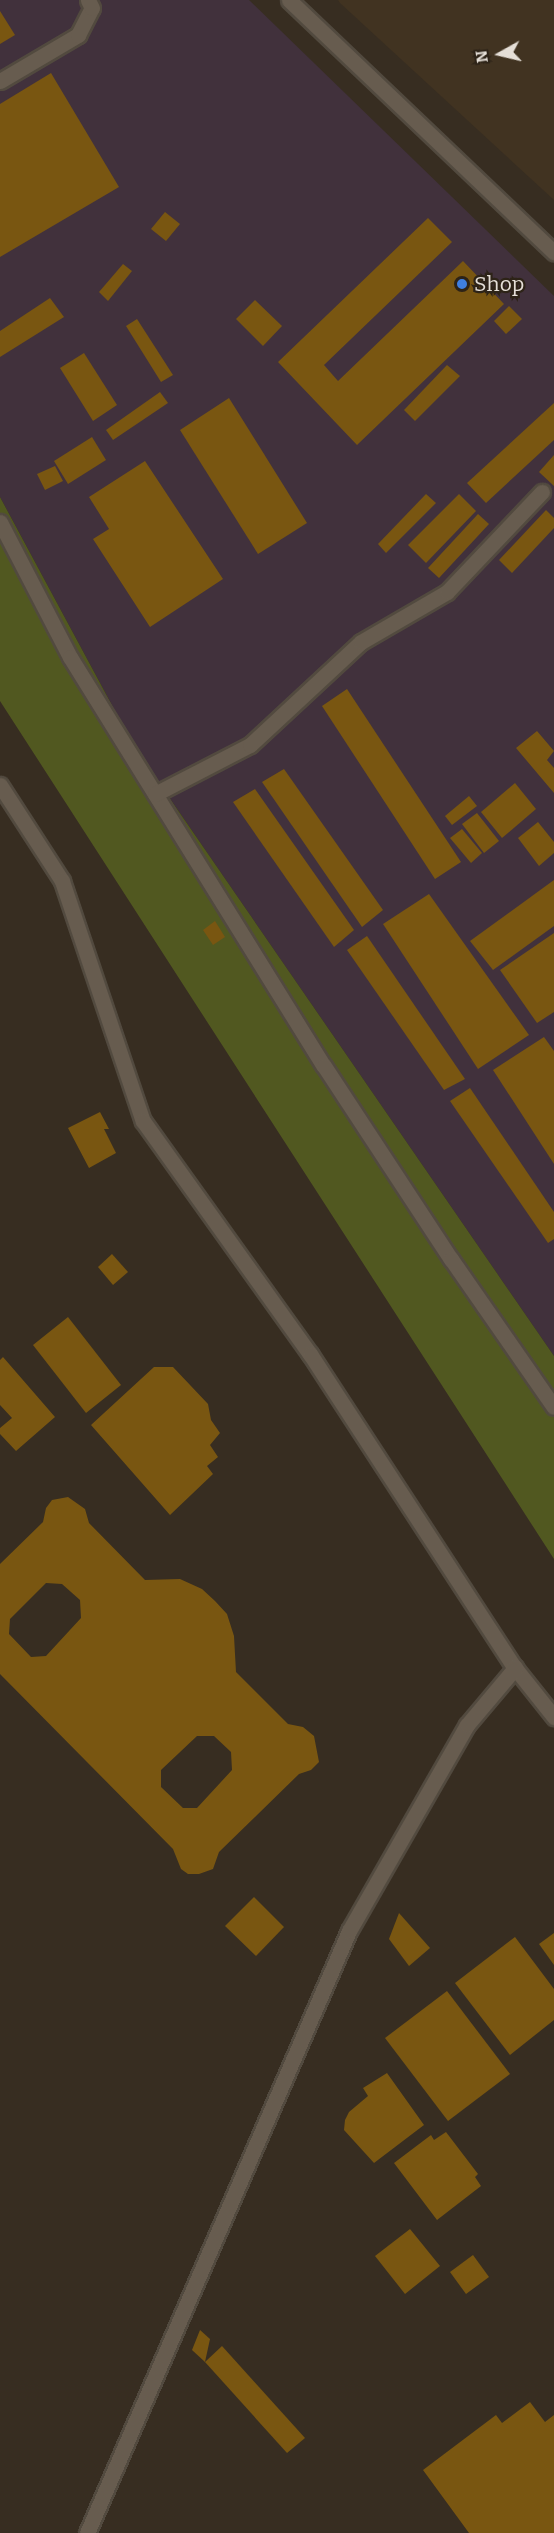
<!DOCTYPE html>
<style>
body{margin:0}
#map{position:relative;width:554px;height:2533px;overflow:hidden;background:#372d21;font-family:Bitter,serif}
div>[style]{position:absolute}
.commercial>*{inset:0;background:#41313c}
.built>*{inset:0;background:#413321}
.green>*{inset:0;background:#515820}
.building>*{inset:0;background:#795611}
.roads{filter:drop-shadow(2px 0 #524a3f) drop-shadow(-2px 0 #524a3f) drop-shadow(0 2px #524a3f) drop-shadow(0 -2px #524a3f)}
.minor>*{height:15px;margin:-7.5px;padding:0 7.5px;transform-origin:7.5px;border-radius:7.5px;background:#675c4f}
.dots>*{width:16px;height:16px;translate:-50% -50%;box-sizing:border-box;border:3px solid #2d2317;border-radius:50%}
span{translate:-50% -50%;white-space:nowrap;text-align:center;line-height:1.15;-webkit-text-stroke:4.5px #2d2317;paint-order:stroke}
.poi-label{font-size:21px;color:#e5dfd7}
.left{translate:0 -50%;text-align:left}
.north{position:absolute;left:470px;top:24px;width:60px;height:60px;-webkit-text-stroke:4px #2d2317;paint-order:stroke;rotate:262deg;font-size:16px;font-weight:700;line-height:24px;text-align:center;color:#e5dfd7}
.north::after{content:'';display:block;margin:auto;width:21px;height:27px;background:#e5dfd7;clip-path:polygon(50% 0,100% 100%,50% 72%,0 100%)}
</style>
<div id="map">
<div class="commercial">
<div style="clip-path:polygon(0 0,249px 0,554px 296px,554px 1356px,135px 748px,0 497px)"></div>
</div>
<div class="built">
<div style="clip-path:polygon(338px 0,554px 0,554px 200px,340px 3px)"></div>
</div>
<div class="green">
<div style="clip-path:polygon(0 497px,135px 748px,554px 1356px,554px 1559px,0 701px)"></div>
</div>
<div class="building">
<div style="clip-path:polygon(0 11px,15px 35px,0 44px)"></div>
<div style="clip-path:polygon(51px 73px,119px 187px,0 257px,0 104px)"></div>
<div style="clip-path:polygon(165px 212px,180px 224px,166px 241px,151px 229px)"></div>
<div style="clip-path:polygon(428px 218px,452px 242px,324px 365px,338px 381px,463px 261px,504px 304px,357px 445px,278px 362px)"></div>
<div style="clip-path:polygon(123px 264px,132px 271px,108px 301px,99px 292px)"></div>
<div style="clip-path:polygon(50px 298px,64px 317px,0 357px,0 331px)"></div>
<div style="clip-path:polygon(255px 300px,282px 326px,263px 346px,236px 319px)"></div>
<div style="clip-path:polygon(509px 306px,522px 319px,506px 334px,494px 321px)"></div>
<div style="clip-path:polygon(137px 319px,173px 375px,161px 382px,126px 326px)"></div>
<div style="clip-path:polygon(84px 353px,117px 405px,93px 421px,60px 368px)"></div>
<div style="clip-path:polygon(447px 365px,460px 376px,415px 421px,404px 410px)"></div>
<div style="clip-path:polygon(160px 392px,168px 403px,113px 440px,106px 430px)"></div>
<div style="clip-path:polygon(229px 398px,307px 523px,258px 554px,180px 430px)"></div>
<div style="clip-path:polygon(554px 403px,554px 440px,486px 503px,467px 483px)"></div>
<div style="clip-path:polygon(92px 437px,106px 460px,68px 484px,54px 461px)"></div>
<div style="clip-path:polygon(554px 455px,554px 486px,539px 472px)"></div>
<div style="clip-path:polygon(145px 461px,223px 579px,150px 627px,93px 539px,109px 529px,89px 497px)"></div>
<div style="clip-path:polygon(55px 466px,63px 481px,45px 490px,37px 474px)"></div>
<div style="clip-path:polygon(426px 494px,436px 503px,386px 553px,378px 544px)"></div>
<div style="clip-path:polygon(459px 494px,476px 511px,426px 563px,408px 545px)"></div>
<div style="clip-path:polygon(546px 510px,554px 518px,554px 528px,512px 573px,499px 560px)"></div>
<div style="clip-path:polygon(478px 514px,489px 524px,439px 578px,428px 568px)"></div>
<div style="clip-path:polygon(347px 689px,461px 862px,435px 879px,322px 706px)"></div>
<div style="clip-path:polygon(537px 731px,554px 751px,547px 760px,554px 768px,554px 793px,516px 748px)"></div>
<div style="clip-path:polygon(284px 769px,383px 910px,362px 927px,262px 782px)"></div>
<div style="clip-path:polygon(515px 783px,536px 809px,502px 838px,481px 812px)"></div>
<div style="clip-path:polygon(255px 789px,354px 930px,334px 947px,233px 802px)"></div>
<div style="clip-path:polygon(469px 796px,477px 806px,452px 825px,445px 816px)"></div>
<div style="clip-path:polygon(477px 813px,499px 841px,484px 853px,462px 824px)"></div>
<div style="clip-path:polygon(538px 822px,554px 842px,554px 853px,539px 866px,518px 838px)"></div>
<div style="clip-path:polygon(462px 829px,482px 853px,471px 863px,450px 838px)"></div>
<div style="clip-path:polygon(554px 880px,554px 926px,493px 970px,470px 941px)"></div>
<div style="clip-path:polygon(429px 894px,529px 1035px,478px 1069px,383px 924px)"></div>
<div style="clip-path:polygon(215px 921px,225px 937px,213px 945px,203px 930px)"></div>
<div style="clip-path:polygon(554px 933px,554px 1012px,537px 1023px,500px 970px)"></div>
<div style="clip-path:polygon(367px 936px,465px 1079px,444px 1090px,347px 950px)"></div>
<div style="clip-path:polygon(544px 1037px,554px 1051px,554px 1164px,493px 1070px)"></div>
<div style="clip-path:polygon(470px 1088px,554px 1212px,554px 1239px,548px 1243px,450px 1101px)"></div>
<div style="clip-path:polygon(100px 1112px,109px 1129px,104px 1129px,116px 1153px,89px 1168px,68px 1128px)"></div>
<div style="clip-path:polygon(112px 1254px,128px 1272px,113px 1285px,98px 1267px)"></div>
<div style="clip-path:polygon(68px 1317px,121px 1385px,86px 1413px,33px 1345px)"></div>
<div style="clip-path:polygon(3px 1357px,55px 1417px,16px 1451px,0 1434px,0 1428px,12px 1418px,0 1405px,0 1360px)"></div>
<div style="clip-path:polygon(154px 1367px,173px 1367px,208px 1404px,211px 1420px,220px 1433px,210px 1445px,218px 1457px,207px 1466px,213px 1474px,170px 1515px,91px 1425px)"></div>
<div style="clip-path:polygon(evenodd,68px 1497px,85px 1509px,89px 1523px,145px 1580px,180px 1579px,202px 1589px,215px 1601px,227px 1614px,234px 1636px,236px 1672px,288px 1724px,303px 1727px,314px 1736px,319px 1762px,311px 1770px,299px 1774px,219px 1852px,213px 1869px,199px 1874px,188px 1874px,181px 1869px,173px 1849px,0 1674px,0 1564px,43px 1522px,46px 1508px,52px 1500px,68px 1497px,46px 1583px,62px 1584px,80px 1600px,81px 1618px,46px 1656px,31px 1657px,9px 1634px,10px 1619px,46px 1583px,68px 1497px,197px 1736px,214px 1736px,231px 1752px,232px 1770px,197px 1808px,183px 1808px,161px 1787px,161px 1770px,197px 1736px)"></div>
<div style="clip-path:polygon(254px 1897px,284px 1927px,256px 1956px,225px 1926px)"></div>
<div style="clip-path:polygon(399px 1913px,430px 1948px,409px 1966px,389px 1939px)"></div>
<div style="clip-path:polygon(554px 1933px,554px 1965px,539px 1944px)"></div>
<div style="clip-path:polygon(515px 1937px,554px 1989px,554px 2020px,510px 2055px,455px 1983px)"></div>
<div style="clip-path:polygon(447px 1991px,510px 2074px,448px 2121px,385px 2038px)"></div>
<div style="clip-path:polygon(387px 2073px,424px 2125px,374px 2163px,344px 2130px,345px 2120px,349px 2112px,368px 2096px,363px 2088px)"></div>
<div style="clip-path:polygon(446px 2132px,478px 2174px,475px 2177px,481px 2186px,437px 2220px,394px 2163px,431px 2135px,434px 2140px)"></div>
<div style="clip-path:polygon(410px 2229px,440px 2266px,405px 2294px,375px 2256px)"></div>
<div style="clip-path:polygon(473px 2255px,489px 2277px,466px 2294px,450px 2272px)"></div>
<div style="clip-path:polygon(200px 2330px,210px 2339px,205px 2362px,192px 2350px)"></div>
<div style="clip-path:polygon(222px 2346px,305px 2438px,287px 2453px,205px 2362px)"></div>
<div style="clip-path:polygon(530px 2402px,545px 2422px,554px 2415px,554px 2533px,469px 2533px,423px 2470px,496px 2415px,502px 2423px)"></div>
</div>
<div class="roads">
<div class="minor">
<div style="left:289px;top:0;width:366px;rotate:43.6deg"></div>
<div style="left:0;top:81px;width:91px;rotate:-30.5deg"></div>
<div style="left:78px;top:35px;width:30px;rotate:-63deg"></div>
<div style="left:92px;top:8px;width:9px;rotate:-117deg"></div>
<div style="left:0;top:522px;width:152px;rotate:62.6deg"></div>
<div style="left:70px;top:657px;width:481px;rotate:58.2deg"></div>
<div style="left:324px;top:1066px;width:231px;rotate:56.7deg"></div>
<div style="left:451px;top:1259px;width:180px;rotate:55.2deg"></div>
<div style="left:0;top:785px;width:114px;rotate:57.1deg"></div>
<div style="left:62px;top:881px;width:253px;rotate:71.4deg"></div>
<div style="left:143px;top:1121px;width:287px;rotate:54.4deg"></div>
<div style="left:310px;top:1354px;width:375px;rotate:56.9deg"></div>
<div style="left:515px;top:1668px;width:63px;rotate:51.5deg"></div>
<div style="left:155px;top:794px;width:107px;rotate:-27.3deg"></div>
<div style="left:250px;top:745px;width:151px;rotate:-42.9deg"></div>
<div style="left:361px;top:642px;width:99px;rotate:-30.2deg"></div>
<div style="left:447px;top:592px;width:138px;rotate:-46.5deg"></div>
<div style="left:87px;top:2533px;width:657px;rotate:-66.48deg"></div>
<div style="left:349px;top:1931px;width:237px;rotate:-60.2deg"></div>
<div style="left:467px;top:1725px;width:75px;rotate:-49.9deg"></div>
</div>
</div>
<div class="dots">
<div style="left:462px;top:284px;background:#3f7fe0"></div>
</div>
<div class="poi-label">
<span class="left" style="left:474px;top:284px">Shop</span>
</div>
<div class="north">N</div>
</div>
